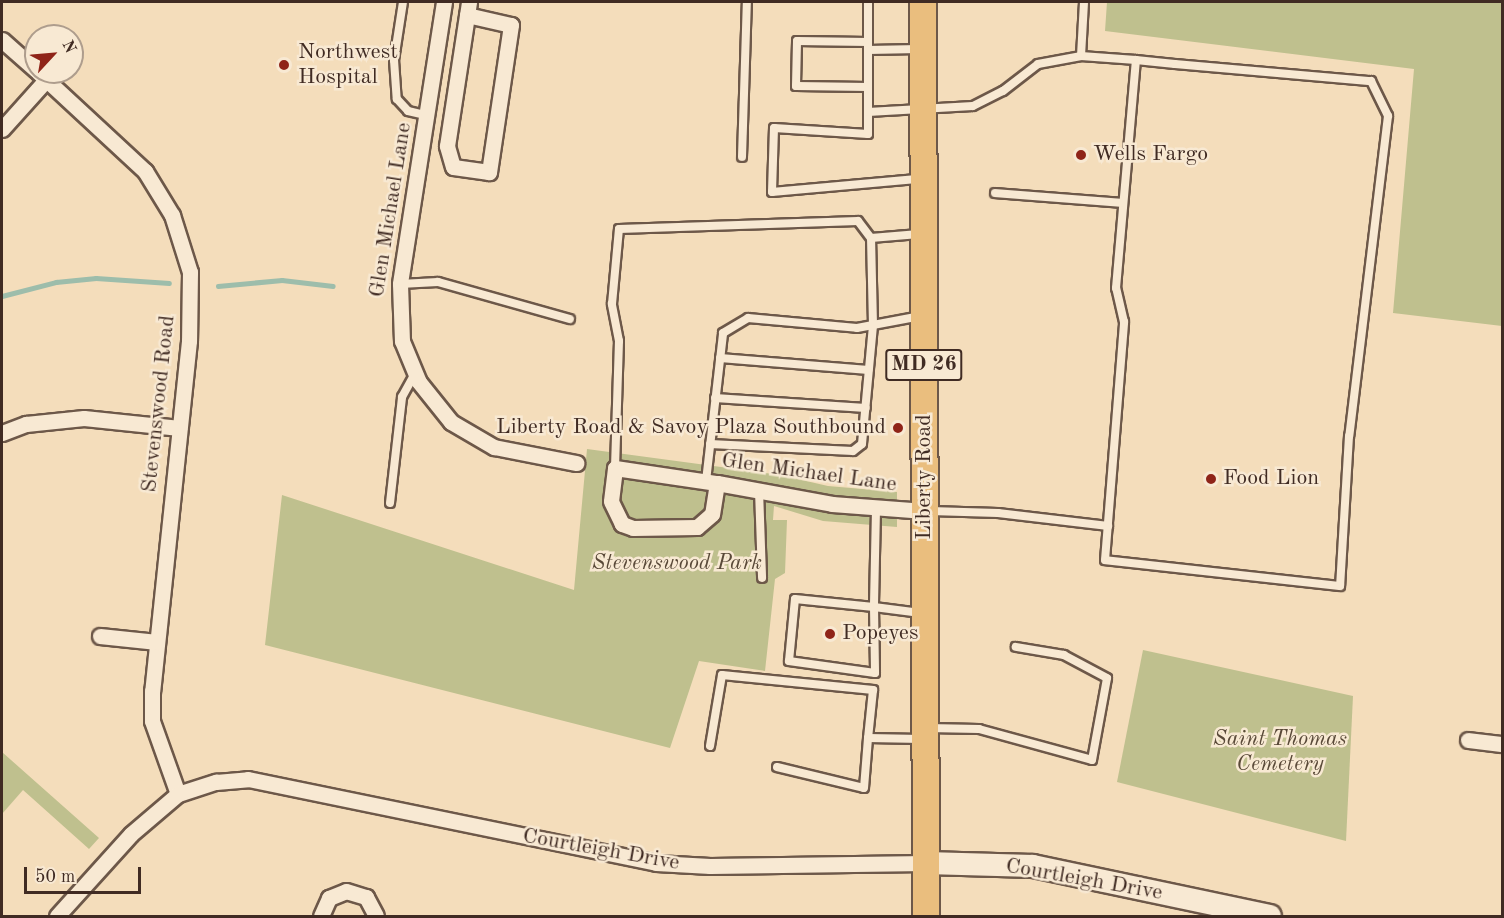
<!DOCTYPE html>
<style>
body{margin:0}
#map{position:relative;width:1504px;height:918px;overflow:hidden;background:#f4ddbb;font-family:"Old Standard TT",serif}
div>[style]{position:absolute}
.green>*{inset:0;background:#bfc08e}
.stream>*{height:4.5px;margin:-2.25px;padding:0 2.25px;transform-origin:2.25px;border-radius:2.25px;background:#9dbdab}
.roads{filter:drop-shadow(2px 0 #6d5849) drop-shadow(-2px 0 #6d5849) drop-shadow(0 2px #6d5849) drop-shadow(0 -2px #6d5849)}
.lane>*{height:8px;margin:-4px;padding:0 4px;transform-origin:4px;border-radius:4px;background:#f8e9d3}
.street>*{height:15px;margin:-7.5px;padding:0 7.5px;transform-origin:7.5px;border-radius:7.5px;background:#f8e9d3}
.secondary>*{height:22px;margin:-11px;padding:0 11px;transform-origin:11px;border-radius:11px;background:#f8e9d3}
.primary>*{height:26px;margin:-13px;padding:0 13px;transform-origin:13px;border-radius:13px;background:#eabe7e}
.dots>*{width:16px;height:16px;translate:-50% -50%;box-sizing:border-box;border:3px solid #f8e9d3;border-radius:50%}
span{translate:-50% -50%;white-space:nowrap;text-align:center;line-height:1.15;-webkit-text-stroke:5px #f8e9d3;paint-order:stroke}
.shield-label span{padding:2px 4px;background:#f8e9d3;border:2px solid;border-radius:4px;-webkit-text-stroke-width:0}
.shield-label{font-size:21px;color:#402b23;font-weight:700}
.poi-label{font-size:22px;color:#402b23}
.left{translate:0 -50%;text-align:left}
.right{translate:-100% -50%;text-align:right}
.street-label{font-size:22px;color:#402b23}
.park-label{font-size:22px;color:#594938;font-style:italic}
.frame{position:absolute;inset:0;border:3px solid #402b23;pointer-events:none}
.north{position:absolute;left:24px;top:24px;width:60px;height:60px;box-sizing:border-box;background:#f8e9d3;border:2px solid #ae9d8d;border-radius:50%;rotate:64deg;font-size:16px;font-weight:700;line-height:24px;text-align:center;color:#402b23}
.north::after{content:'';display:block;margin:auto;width:21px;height:27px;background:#8f2418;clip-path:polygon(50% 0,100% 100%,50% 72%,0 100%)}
.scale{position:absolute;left:24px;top:867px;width:117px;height:27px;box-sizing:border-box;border:3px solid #402b23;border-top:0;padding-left:8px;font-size:18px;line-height:21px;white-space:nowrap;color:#402b23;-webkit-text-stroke:4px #f8e9d3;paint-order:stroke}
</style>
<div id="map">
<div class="green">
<div style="clip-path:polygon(1107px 2px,1502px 2px,1502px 326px,1393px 313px,1414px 69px,1105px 31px)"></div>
<div style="clip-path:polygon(587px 449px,780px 475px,828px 486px,897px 492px,897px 527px,823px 521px,774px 506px,773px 520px,787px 520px,785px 573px,775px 579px,765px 671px,699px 661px,670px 748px,265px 645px,282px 495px,574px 590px)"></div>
<div style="clip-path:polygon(1143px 650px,1353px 696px,1346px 841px,1117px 782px)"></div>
<div style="clip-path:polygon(2px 752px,99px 838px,89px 849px,23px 790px,2px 814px)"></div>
</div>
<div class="stream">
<div style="left:218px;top:286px;width:64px;rotate:-5.4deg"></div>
<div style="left:282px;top:280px;width:51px;rotate:6.7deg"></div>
<div style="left:2px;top:296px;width:56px;rotate:-14.5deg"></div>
<div style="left:56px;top:282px;width:40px;rotate:-5.7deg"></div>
<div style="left:96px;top:278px;width:73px;rotate:3.9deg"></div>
</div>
<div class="roads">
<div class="lane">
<div style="left:403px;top:2px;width:59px;rotate:98.8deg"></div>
<div style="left:394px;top:60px;width:39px;rotate:86deg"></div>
<div style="left:397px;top:99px;width:16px;rotate:47deg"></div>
<div style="left:408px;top:111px;width:18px;rotate:13deg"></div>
<div style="left:868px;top:2px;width:132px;rotate:90deg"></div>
<div style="left:868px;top:134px;width:94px;rotate:-176.3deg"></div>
<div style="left:774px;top:128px;width:64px;rotate:91.8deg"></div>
<div style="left:772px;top:192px;width:148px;rotate:-5.1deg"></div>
<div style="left:868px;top:50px;width:51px;rotate:-1.1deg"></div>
<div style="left:1081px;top:56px;width:54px;rotate:-86.8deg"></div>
<div style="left:868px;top:87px;width:72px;rotate:-179.2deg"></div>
<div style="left:796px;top:86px;width:45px;rotate:-88.7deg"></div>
<div style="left:797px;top:41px;width:71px;rotate:0.8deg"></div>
<div style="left:868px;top:112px;width:105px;rotate:-3.3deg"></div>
<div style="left:973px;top:106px;width:34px;rotate:-27deg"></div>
<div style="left:1003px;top:91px;width:44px;rotate:-37.6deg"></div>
<div style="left:1038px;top:64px;width:44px;rotate:-10.5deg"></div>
<div style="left:1081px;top:56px;width:55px;rotate:4.2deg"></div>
<div style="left:1136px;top:60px;width:39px;rotate:6deg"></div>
<div style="left:1175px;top:64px;width:197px;rotate:5deg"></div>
<div style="left:1371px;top:81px;width:39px;rotate:64deg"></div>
<div style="left:1388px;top:116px;width:322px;rotate:96.9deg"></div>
<div style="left:1349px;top:436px;width:150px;rotate:93.4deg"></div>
<div style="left:1340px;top:586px;width:236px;rotate:-173.7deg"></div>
<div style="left:1105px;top:560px;width:239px;rotate:-85.4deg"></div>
<div style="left:1124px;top:322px;width:35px;rotate:-103deg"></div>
<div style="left:1116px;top:288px;width:229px;rotate:-85deg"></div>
<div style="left:742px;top:157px;width:155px;rotate:-88.2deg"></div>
<div style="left:995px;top:193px;width:128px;rotate:4.5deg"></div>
<div style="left:400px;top:284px;width:38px;rotate:-3deg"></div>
<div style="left:438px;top:282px;width:137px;rotate:15.7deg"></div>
<div style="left:720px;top:358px;width:149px;rotate:4.6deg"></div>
<div style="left:715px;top:398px;width:151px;rotate:3.8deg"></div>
<div style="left:710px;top:444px;width:143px;rotate:2.8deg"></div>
<div style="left:853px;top:451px;width:11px;rotate:-38deg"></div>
<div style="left:862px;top:444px;width:120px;rotate:-84.7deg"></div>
<div style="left:873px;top:325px;width:87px;rotate:-91.3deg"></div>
<div style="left:871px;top:238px;width:48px;rotate:-4.8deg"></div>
<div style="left:615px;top:468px;width:127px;rotate:-88.2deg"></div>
<div style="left:619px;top:341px;width:38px;rotate:-101deg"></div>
<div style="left:612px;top:304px;width:75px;rotate:-84.7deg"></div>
<div style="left:619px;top:229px;width:239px;rotate:-1.9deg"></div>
<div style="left:858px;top:221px;width:21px;rotate:53deg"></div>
<div style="left:706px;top:481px;width:149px;rotate:-83.4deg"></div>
<div style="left:723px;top:333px;width:29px;rotate:-31deg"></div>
<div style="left:748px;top:318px;width:109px;rotate:5.2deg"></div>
<div style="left:857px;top:328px;width:65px;rotate:-10.6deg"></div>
<div style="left:759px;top:490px;width:88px;rotate:88deg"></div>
<div style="left:390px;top:503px;width:107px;rotate:-83.5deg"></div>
<div style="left:402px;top:397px;width:26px;rotate:-61deg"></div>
<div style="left:876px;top:509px;width:98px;rotate:91.2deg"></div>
<div style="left:874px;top:607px;width:66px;rotate:89.1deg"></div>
<div style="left:875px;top:673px;width:87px;rotate:-172.1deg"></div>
<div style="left:789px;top:661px;width:62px;rotate:-84.5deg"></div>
<div style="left:795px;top:599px;width:79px;rotate:5.8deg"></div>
<div style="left:874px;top:607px;width:47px;rotate:7.3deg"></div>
<div style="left:930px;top:511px;width:68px;rotate:1.7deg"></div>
<div style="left:998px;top:513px;width:111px;rotate:6.7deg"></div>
<div style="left:928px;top:728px;width:51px;rotate:1.1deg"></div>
<div style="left:979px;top:729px;width:117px;rotate:15.3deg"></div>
<div style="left:1092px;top:760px;width:83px;rotate:-79.6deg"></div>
<div style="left:1107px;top:678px;width:49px;rotate:-151.9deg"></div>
<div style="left:1064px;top:655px;width:49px;rotate:-170.5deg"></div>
<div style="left:710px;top:746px;width:72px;rotate:-80.4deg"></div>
<div style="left:722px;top:675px;width:152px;rotate:5.7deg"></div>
<div style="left:873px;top:690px;width:48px;rotate:95.9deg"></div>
<div style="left:868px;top:738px;width:54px;rotate:1.1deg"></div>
<div style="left:777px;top:767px;width:89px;rotate:13.6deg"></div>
<div style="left:864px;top:788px;width:50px;rotate:-85.4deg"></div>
</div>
<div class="street">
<div style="left:444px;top:2px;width:285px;rotate:98.9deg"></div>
<div style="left:400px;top:284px;width:57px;rotate:88deg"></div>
<div style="left:402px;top:341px;width:44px;rotate:67.5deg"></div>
<div style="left:419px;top:382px;width:51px;rotate:51.3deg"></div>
<div style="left:451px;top:422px;width:50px;rotate:30.2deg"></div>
<div style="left:494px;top:447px;width:84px;rotate:11deg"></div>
<div style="left:467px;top:15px;width:45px;rotate:12.8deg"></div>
<div style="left:511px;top:25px;width:149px;rotate:98.5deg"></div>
<div style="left:489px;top:172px;width:36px;rotate:-172deg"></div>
<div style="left:453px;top:167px;width:22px;rotate:-106deg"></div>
<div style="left:447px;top:146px;width:146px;rotate:-81.3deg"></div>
<div style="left:2px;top:40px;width:45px;rotate:41.4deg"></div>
<div style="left:38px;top:72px;width:146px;rotate:42.8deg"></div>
<div style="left:145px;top:171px;width:52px;rotate:58.5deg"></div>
<div style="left:172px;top:215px;width:60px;rotate:72.5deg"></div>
<div style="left:190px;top:272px;width:69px;rotate:90.8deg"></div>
<div style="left:189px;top:341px;width:352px;rotate:96deg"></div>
<div style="left:152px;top:691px;width:30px;rotate:90deg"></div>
<div style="left:152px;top:721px;width:77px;rotate:70.4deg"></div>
<div style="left:2px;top:129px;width:66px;rotate:-48.1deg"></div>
<div style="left:2px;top:433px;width:26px;rotate:-21deg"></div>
<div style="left:26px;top:424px;width:58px;rotate:-5.9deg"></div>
<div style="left:84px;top:418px;width:96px;rotate:6deg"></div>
<div style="left:717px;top:483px;width:31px;rotate:99deg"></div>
<div style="left:712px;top:514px;width:20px;rotate:139deg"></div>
<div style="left:697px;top:527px;width:64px;rotate:179.1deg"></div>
<div style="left:633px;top:528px;width:12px;rotate:-160deg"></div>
<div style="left:622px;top:524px;width:25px;rotate:-116deg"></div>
<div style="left:611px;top:501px;width:33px;rotate:-83deg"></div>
<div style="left:615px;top:468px;width:103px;rotate:8.4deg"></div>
<div style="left:717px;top:483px;width:117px;rotate:10.3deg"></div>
<div style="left:832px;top:504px;width:93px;rotate:4.3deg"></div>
<div style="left:100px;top:636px;width:57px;rotate:6deg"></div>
<div style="left:1468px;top:740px;width:34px;rotate:7deg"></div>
<div style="left:57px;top:916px;width:110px;rotate:-47.9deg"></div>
<div style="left:131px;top:834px;width:62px;rotate:-40.4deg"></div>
<div style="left:178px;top:794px;width:40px;rotate:-18deg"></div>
<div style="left:216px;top:782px;width:32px;rotate:-5deg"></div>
<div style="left:248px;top:779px;width:417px;rotate:11.6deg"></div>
<div style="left:656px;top:863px;width:54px;rotate:3.2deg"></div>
<div style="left:710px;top:866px;width:216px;rotate:-0.8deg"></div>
<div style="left:321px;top:916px;width:20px;rotate:-66deg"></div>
<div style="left:329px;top:898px;width:18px;rotate:-22deg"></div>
<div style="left:346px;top:891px;width:21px;rotate:17deg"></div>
<div style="left:366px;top:897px;width:21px;rotate:62deg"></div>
</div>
<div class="secondary">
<div style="left:926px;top:863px;width:107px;rotate:1.6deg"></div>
<div style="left:1033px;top:866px;width:242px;rotate:11.9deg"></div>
</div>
<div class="primary">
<div style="left:923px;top:2px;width:914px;rotate:89.81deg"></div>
</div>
</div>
<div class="dots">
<div style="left:284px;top:65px;background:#8f2418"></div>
<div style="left:1081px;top:155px;background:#8f2418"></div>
<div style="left:898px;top:428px;background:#8f2418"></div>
<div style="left:1211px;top:479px;background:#8f2418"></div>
<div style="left:830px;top:634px;background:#8f2418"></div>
</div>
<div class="shield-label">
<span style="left:924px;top:365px">MD 26</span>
</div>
<div class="poi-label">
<span class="left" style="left:298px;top:65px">Northwest<br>Hospital</span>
<span class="left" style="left:1093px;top:155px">Wells Fargo</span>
<span class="right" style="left:886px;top:428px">Liberty Road &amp; Savoy Plaza Southbound</span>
<span class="left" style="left:1223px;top:479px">Food Lion</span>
<span class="left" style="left:842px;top:634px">Popeyes</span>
</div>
<div class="street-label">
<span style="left:391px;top:210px;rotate:-81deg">Glen Michael Lane</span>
<span style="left:159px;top:404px;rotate:-84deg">Stevenswood Road</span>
<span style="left:809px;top:473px;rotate:8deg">Glen Michael Lane</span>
<span style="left:925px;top:477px;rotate:-90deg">Liberty Road</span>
<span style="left:601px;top:850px;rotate:10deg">Courtleigh Drive</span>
<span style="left:1084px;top:880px;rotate:10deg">Courtleigh Drive</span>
</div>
<div class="park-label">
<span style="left:677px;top:564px">Stevenswood Park</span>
<span style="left:1280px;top:752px">Saint Thomas<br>Cemetery</span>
</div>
<div class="frame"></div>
<div class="north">N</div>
<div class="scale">50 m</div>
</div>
